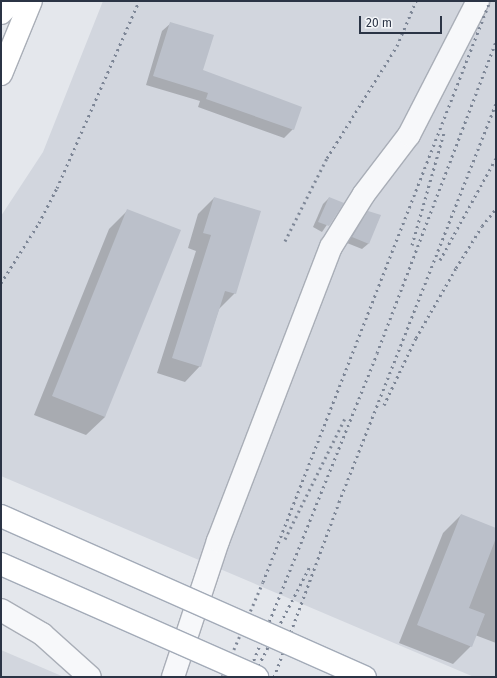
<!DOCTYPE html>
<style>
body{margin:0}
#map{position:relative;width:497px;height:678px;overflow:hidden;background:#e4e7ec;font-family:"Fira Sans",sans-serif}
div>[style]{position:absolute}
.built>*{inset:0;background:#d2d6de}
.shadow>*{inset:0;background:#0003}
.building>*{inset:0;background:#bbc0ca}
.roads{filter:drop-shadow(1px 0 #a9aeb7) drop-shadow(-1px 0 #a9aeb7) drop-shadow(0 1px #a9aeb7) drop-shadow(0 -1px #a9aeb7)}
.minor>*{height:22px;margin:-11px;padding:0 11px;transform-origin:11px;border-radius:11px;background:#f7f8fa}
.major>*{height:22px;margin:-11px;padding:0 11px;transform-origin:11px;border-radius:11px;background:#fff}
.rail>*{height:3px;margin-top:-1.5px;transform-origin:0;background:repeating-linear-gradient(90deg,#7d8696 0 2px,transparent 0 6px)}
.bridges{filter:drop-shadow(1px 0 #a3abb8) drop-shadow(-1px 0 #a3abb8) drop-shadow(0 1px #a3abb8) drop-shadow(0 -1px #a3abb8)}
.major-bridge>*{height:22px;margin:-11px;padding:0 11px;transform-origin:11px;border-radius:11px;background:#fff}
span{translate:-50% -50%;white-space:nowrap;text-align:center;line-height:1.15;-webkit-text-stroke:4px #f4f6f9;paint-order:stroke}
.frame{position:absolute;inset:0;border:2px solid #2b3445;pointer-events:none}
.scale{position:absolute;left:359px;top:16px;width:83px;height:18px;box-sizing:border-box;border:2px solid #2b3445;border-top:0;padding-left:5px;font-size:12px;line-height:14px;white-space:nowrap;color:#2b3445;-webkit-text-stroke:3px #f4f6f9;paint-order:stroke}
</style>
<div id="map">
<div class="built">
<div style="clip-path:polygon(103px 1px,496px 1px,496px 677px,474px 677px,1px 476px,1px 216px,43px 152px)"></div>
<div style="clip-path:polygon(1px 650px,64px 677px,1px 677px)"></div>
</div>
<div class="shadow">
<div style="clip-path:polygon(171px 23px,201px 71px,293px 129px,284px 138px,198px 107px,200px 101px,146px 85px,162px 31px)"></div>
<div style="clip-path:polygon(214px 198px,235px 293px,219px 309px,200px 366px,185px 382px,157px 373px,196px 251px,188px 248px,198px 214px)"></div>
<div style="clip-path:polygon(329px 198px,342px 203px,322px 232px,313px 227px,323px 204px)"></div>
<div style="clip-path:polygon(128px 210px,105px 417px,86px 435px,34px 415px,109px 229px)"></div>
<div style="clip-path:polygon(368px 212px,380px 216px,368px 244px,362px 249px,347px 243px)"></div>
<div style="clip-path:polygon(461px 515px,496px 529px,496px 643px,475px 635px,471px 646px,453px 664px,399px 643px,443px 533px)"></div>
</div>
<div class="building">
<div style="clip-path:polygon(170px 22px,214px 35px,203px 70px,302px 107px,294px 130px,206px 99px,208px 93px,153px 76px)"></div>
<div style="clip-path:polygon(214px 197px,261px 211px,236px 294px,225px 291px,201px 367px,172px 358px,211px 235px,203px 233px)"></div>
<div style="clip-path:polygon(329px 197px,344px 203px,329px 226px,318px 222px)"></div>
<div style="clip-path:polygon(127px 209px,181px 230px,105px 417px,52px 396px)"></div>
<div style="clip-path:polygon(368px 211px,381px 215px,369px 244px,352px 237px)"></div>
<div style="clip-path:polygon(461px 514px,496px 528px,496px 538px,469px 608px,485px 614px,472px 647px,417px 625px)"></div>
</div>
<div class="roads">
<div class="minor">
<div style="left:1px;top:610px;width:48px;rotate:30.3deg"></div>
<div style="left:42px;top:634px;width:64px;rotate:41.9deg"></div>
<div style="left:173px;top:677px;width:143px;rotate:-71.7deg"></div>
<div style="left:218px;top:541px;width:315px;rotate:-69deg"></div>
<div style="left:331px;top:247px;width:62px;rotate:-58.1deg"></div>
<div style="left:364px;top:194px;width:74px;rotate:-52.7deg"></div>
<div style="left:409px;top:135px;width:151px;rotate:-62.8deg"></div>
</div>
<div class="major">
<div style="left:1px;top:13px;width:17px;rotate:-45deg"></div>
<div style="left:1px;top:74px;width:79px;rotate:-67.7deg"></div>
</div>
</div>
<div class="rail">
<div style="left:285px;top:241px;width:93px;rotate:-63.2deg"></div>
<div style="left:327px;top:158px;width:132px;rotate:-58deg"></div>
<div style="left:397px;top:46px;width:49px;rotate:-67.1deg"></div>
<div style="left:412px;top:245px;width:116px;rotate:-74.1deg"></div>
<div style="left:440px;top:260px;width:116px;rotate:-61.2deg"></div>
<div style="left:1px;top:283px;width:71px;rotate:-57.7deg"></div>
<div style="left:39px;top:223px;width:39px;rotate:-63deg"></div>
<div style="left:57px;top:188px;width:204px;rotate:-66.3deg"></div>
<div style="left:384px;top:405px;width:74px;rotate:-64.5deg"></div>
<div style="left:416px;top:338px;width:81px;rotate:-60.3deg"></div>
<div style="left:456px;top:268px;width:49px;rotate:-58.2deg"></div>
<div style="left:482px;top:226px;width:22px;rotate:-51deg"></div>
<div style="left:285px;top:539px;width:137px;rotate:-63.6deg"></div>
<div style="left:253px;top:676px;width:126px;rotate:-62.6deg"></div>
<div style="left:222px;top:677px;width:103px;rotate:-66.7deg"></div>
<div style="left:263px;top:582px;width:624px;rotate:-68.66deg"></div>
<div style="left:247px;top:677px;width:349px;rotate:-68.1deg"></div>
<div style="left:377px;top:353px;width:333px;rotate:-69.1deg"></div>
<div style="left:274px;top:677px;width:187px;rotate:-69.6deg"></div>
<div style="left:339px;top:502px;width:429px;rotate:-68.5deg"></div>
</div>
<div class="bridges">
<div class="major-bridge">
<div style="left:1px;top:516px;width:398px;rotate:23.9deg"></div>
<div style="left:1px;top:564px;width:280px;rotate:23.8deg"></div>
</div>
</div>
<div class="frame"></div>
<div class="scale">20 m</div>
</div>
